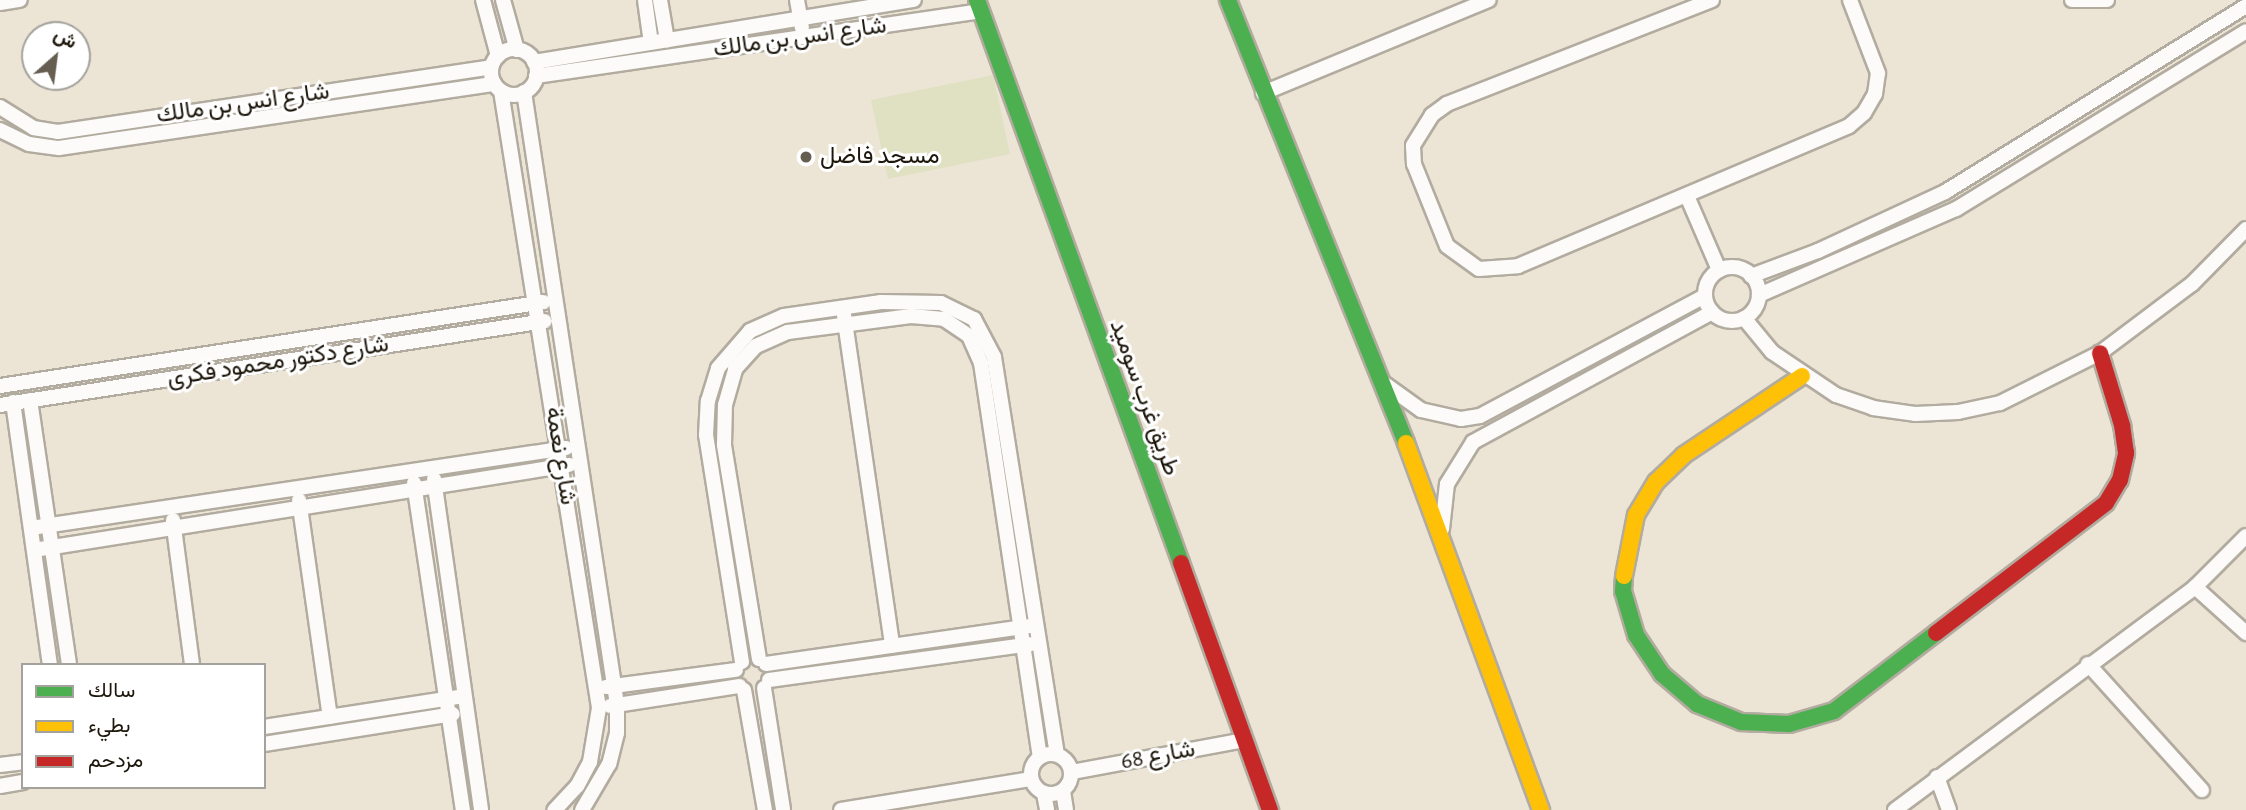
<!DOCTYPE html>
<meta charset="utf-8">
<style>
body{margin:0}
#map{position:relative;width:2246px;height:810px;overflow:hidden;background:#ece4d4;font-family:"Alegreya Sans",Vazirmatn,sans-serif}
div>[style]{position:absolute}
.green>*{inset:0;background:#e0e1c3}
.roads{filter:drop-shadow(2px 0 #b2ab9f) drop-shadow(-2px 0 #b2ab9f) drop-shadow(0 2px #b2ab9f) drop-shadow(0 -2px #b2ab9f)}
.street>*{height:14px;margin:-7px;padding:0 7px;transform-origin:7px;border-radius:7px;background:#fcfbf9}
.street>.ring{margin:-7px;padding:0;box-sizing:content-box;background:none;border:14px solid #fcfbf9;border-radius:50%}
.fast>*{height:16px;margin:-8px;padding:0 8px;transform-origin:8px;border-radius:8px;background:#4caf50}
.slow>*{height:16px;margin:-8px;padding:0 8px;transform-origin:8px;border-radius:8px;background:#ffc107}
.jam>*{height:16px;margin:-8px;padding:0 8px;transform-origin:8px;border-radius:8px;background:#c62828}
.dots>*{width:19px;height:19px;translate:-50% -50%;box-sizing:border-box;border:4px solid #fff;border-radius:50%}
span{translate:-50% -50%;white-space:nowrap;text-align:center;line-height:1.15;-webkit-text-stroke:6px #fff;paint-order:stroke}
.street-label{font-size:24px;color:#1c160b}
.poi-label{font-size:24px;color:#1c160b}
.left{translate:0 -50%;text-align:left}
.legend{position:absolute;left:21px;top:663px;width:245px;height:126px;box-sizing:border-box;background:#fff;border:2px solid #a4a29d;margin:0;padding:9px 12px;list-style:none;font-size:21px;color:#1c160b}
.legend li{display:flex;align-items:center;gap:14px;height:35px}
.legend b{width:35px;border:2px solid #a4a29d}
.north{position:absolute;left:21px;top:21px;width:70px;height:70px;box-sizing:border-box;background:#fff;border:2px solid #a4a29d;border-radius:50%;rotate:28deg;font-size:19px;font-weight:700;line-height:28px;text-align:center;color:#1c160b}
.north::after{content:'';display:block;margin:auto;width:24px;height:32px;background:#655e51;clip-path:polygon(50% 0,100% 100%,50% 72%,0 100%)}
</style>
<div id="map">
<div class="green">
<div style="clip-path:polygon(993px 75px,1010px 154px,888px 179px,871px 100px)"></div>
</div>
<div class="roads">
<div class="street">
<div style="left:483px;top:0;width:58px;rotate:75deg"></div>
<div style="left:503px;top:0;width:52px;rotate:74.4deg"></div>
<div style="left:645px;top:0;width:43px;rotate:82.1deg"></div>
<div style="left:660px;top:0;width:41px;rotate:80.1deg"></div>
<div style="left:797px;top:0;width:28px;rotate:80deg"></div>
<div style="left:1712px;top:0;width:285px;rotate:158.6deg"></div>
<div style="left:1447px;top:104px;width:19px;rotate:144deg"></div>
<div style="left:1432px;top:115px;width:36px;rotate:122deg"></div>
<div style="left:1413px;top:146px;width:18px;rotate:87deg"></div>
<div style="left:1414px;top:164px;width:88px;rotate:68.1deg"></div>
<div style="left:1447px;top:246px;width:39px;rotate:36deg"></div>
<div style="left:1479px;top:269px;width:39px;rotate:-4deg"></div>
<div style="left:1518px;top:266px;width:359px;rotate:-22.9deg"></div>
<div style="left:1849px;top:126px;width:20px;rotate:-41deg"></div>
<div style="left:1864px;top:113px;width:22px;rotate:-60deg"></div>
<div style="left:1875px;top:94px;width:21px;rotate:-82deg"></div>
<div style="left:1878px;top:73px;width:78px;rotate:-111deg"></div>
<div style="left:2072px;top:0;width:35px"></div>
<div style="left:0;top:3px;width:20px;rotate:-9deg"></div>
<div class="ring" style="left:491px;top:49px;width:32px;height:32px"></div>
<div style="left:534px;top:62px;width:385px;rotate:-9.3deg"></div>
<div style="left:536px;top:76px;width:450px;rotate:-8.3deg"></div>
<div style="left:501px;top:91px;width:625px;rotate:80.97deg"></div>
<div style="left:599px;top:708px;width:55px;rotate:99.5deg"></div>
<div style="left:590px;top:762px;width:27px;rotate:118deg"></div>
<div style="left:577px;top:786px;width:33px;rotate:133deg"></div>
<div style="left:524px;top:92px;width:620px;rotate:81.37deg"></div>
<div style="left:617px;top:705px;width:28px;rotate:90deg"></div>
<div style="left:617px;top:733px;width:32px;rotate:104deg"></div>
<div style="left:609px;top:764px;width:53px;rotate:120.4deg"></div>
<div style="left:1263px;top:93px;width:244px;rotate:-22.4deg"></div>
<div style="left:0;top:107px;width:39px;rotate:32deg"></div>
<div style="left:33px;top:128px;width:25px;rotate:9deg"></div>
<div style="left:58px;top:132px;width:438px;rotate:-8.5deg"></div>
<div style="left:0;top:130px;width:32px;rotate:26deg"></div>
<div style="left:29px;top:144px;width:30px;rotate:8deg"></div>
<div style="left:59px;top:148px;width:440px;rotate:-8.4deg"></div>
<div style="left:1687px;top:196px;width:81px;rotate:66.6deg"></div>
<div class="ring" style="left:1705px;top:267px;width:40px;height:40px"></div>
<div style="left:1751px;top:276px;width:72px;rotate:-20.5deg"></div>
<div style="left:1818px;top:251px;width:140px;rotate:-24.9deg"></div>
<div style="left:1945px;top:192px;width:354px;rotate:-31.7deg"></div>
<div style="left:1759px;top:295px;width:215px;rotate:-23.6deg"></div>
<div style="left:1956px;top:209px;width:340px;rotate:-31.5deg"></div>
<div style="left:844px;top:315px;width:334px;rotate:81.7deg"></div>
<div style="left:1744px;top:318px;width:44px;rotate:50.5deg"></div>
<div style="left:1772px;top:352px;width:77px;rotate:33.9deg"></div>
<div style="left:1836px;top:395px;width:39px;rotate:19deg"></div>
<div style="left:1873px;top:408px;width:42px;rotate:8.1deg"></div>
<div style="left:1915px;top:414px;width:43px;rotate:-2.7deg"></div>
<div style="left:1958px;top:412px;width:43px;rotate:-12.1deg"></div>
<div style="left:2000px;top:403px;width:112px;rotate:-26.6deg"></div>
<div style="left:2100px;top:353px;width:115px;rotate:-36.9deg"></div>
<div style="left:2192px;top:284px;width:77px;rotate:-45.5deg"></div>
<div style="left:1382px;top:382px;width:48px;rotate:35.7deg"></div>
<div style="left:1421px;top:410px;width:41px;rotate:12.7deg"></div>
<div style="left:1461px;top:419px;width:19px;rotate:-9deg"></div>
<div style="left:1480px;top:416px;width:255px;rotate:-28.1deg"></div>
<div style="left:0;top:386px;width:550px;rotate:-8.78deg"></div>
<div style="left:30px;top:400px;width:268px;rotate:81.6deg"></div>
<div style="left:13px;top:402px;width:266px;rotate:82deg"></div>
<div style="left:0;top:405px;width:551px;rotate:-8.76deg"></div>
<div style="left:434px;top:479px;width:334px;rotate:81.9deg"></div>
<div style="left:414px;top:483px;width:331px;rotate:81.5deg"></div>
<div style="left:299px;top:500px;width:219px;rotate:81.9deg"></div>
<div style="left:173px;top:520px;width:146px;rotate:82.5deg"></div>
<div style="left:31px;top:528px;width:541px;rotate:-8.5deg"></div>
<div style="left:1442px;top:529px;width:45px;rotate:-83.7deg"></div>
<div style="left:1447px;top:484px;width:49px;rotate:-58.2deg"></div>
<div style="left:1473px;top:442px;width:272px;rotate:-28.5deg"></div>
<div style="left:34px;top:550px;width:542px;rotate:-9.03deg"></div>
<div style="left:2195px;top:587px;width:69px;rotate:42deg"></div>
<div style="left:759px;top:659px;width:217px;rotate:-99.3deg"></div>
<div style="left:724px;top:445px;width:40px;rotate:-88.6deg"></div>
<div style="left:725px;top:405px;width:37px;rotate:-74deg"></div>
<div style="left:735px;top:369px;width:31px;rotate:-48deg"></div>
<div style="left:756px;top:346px;width:35px;rotate:-24deg"></div>
<div style="left:788px;top:332px;width:124px;rotate:-7.4deg"></div>
<div style="left:911px;top:316px;width:33px;rotate:5deg"></div>
<div style="left:944px;top:319px;width:30px;rotate:34deg"></div>
<div style="left:969px;top:336px;width:30px;rotate:66deg"></div>
<div style="left:981px;top:363px;width:398px;rotate:81.5deg"></div>
<div style="left:742px;top:662px;width:230px;rotate:-99deg"></div>
<div style="left:706px;top:435px;width:34px;rotate:-87deg"></div>
<div style="left:708px;top:401px;width:34px;rotate:-73deg"></div>
<div style="left:718px;top:368px;width:49px;rotate:-49.1deg"></div>
<div style="left:750px;top:331px;width:37px;rotate:-24deg"></div>
<div style="left:784px;top:316px;width:98px;rotate:-8.2deg"></div>
<div style="left:881px;top:302px;width:60px;rotate:1deg"></div>
<div style="left:941px;top:303px;width:37px;rotate:26deg"></div>
<div style="left:974px;top:319px;width:43px;rotate:62.2deg"></div>
<div style="left:994px;top:357px;width:402px;rotate:81deg"></div>
<div style="left:766px;top:664px;width:266px;rotate:-8.2deg"></div>
<div style="left:2088px;top:664px;width:170px;rotate:47.9deg"></div>
<div style="left:769px;top:680px;width:264px;rotate:-7.8deg"></div>
<div style="left:606px;top:687px;width:131px;rotate:-7.5deg"></div>
<div style="left:764px;top:688px;width:123px;rotate:81.1deg"></div>
<div style="left:744px;top:690px;width:122px;rotate:80.1deg"></div>
<div style="left:610px;top:706px;width:131px;rotate:-8.8deg"></div>
<div style="left:264px;top:727px;width:202px;rotate:-8.8deg"></div>
<div style="left:264px;top:744px;width:191px;rotate:-9deg"></div>
<div class="ring" style="left:1031px;top:754px;width:26px;height:26px"></div>
<div style="left:0;top:765px;width:23px;rotate:-7deg"></div>
<div style="left:1072px;top:772px;width:176px;rotate:-10.5deg"></div>
<div style="left:1937px;top:777px;width:35px;rotate:70deg"></div>
<div style="left:0;top:786px;width:23px;rotate:-10deg"></div>
<div style="left:1063px;top:791px;width:19px;rotate:81deg"></div>
<div style="left:1044px;top:794px;width:16px;rotate:79deg"></div>
<div style="left:841px;top:810px;width:193px;rotate:-9.3deg"></div>
<div style="left:1895px;top:810px;width:374px;rotate:-36.6deg"></div>
<div style="left:2195px;top:587px;width:72px;rotate:-45deg"></div>
</div>
<div class="fast">
<div style="left:977px;top:0;width:599px;rotate:70.08deg"></div>
<div style="left:1228px;top:0;width:477px;rotate:68.1deg"></div>
<div style="left:1624px;top:576px;width:15px;rotate:94deg"></div>
<div style="left:1623px;top:591px;width:46px;rotate:73.5deg"></div>
<div style="left:1636px;top:635px;width:47px;rotate:56.3deg"></div>
<div style="left:1662px;top:674px;width:46px;rotate:40.6deg"></div>
<div style="left:1697px;top:704px;width:48px;rotate:22.2deg"></div>
<div style="left:1741px;top:722px;width:48px;rotate:2.4deg"></div>
<div style="left:1789px;top:724px;width:47px;rotate:-16.1deg"></div>
<div style="left:1834px;top:711px;width:128px;rotate:-37.4deg"></div>
</div>
<div class="slow">
<div style="left:1406px;top:443px;width:391px;rotate:69.8deg"></div>
<div style="left:1624px;top:576px;width:62px;rotate:-78.9deg"></div>
<div style="left:1636px;top:515px;width:39px;rotate:-59deg"></div>
<div style="left:1656px;top:482px;width:39px;rotate:-44deg"></div>
<div style="left:1684px;top:455px;width:142px;rotate:-33.8deg"></div>
</div>
<div class="jam">
<div style="left:1181px;top:563px;width:263px;rotate:70.2deg"></div>
<div style="left:1936px;top:633px;width:214px;rotate:-37.4deg"></div>
<div style="left:2106px;top:503px;width:27px;rotate:-59deg"></div>
<div style="left:2120px;top:480px;width:28px;rotate:-77deg"></div>
<div style="left:2126px;top:453px;width:28px;rotate:-98deg"></div>
<div style="left:2122px;top:425px;width:75px;rotate:-107deg"></div>
</div>
</div>
<div class="dots">
<div style="left:806px;top:157px;background:#655e51"></div>
</div>
<div class="street-label">
<span style="left:800px;top:38px;rotate:-8deg">شارع انس بن مالك</span>
<span style="left:243px;top:104px;rotate:-8deg">شارع انس بن مالك</span>
<span style="left:278px;top:362px;rotate:-9deg">شارع دكتور محمود فكرى</span>
<span style="left:1144px;top:398px;rotate:70deg">طريق غرب سوميد</span>
<span style="left:560px;top:456px;rotate:81deg">شارع نعمة</span>
<span style="left:1158px;top:756px;rotate:-10deg">شارع 68</span>
</div>
<div class="poi-label">
<span class="left" style="left:820px;top:157px">مسجد فاضل</span>
</div>
<ul class="legend">
<li><b style="height:9px;background:#4caf50"></b>سالك</li>
<li><b style="height:9px;background:#ffc107"></b>بطيء</li>
<li><b style="height:9px;background:#c62828"></b>مزدحم</li>
</ul>
<div class="north">ش</div>
</div>
